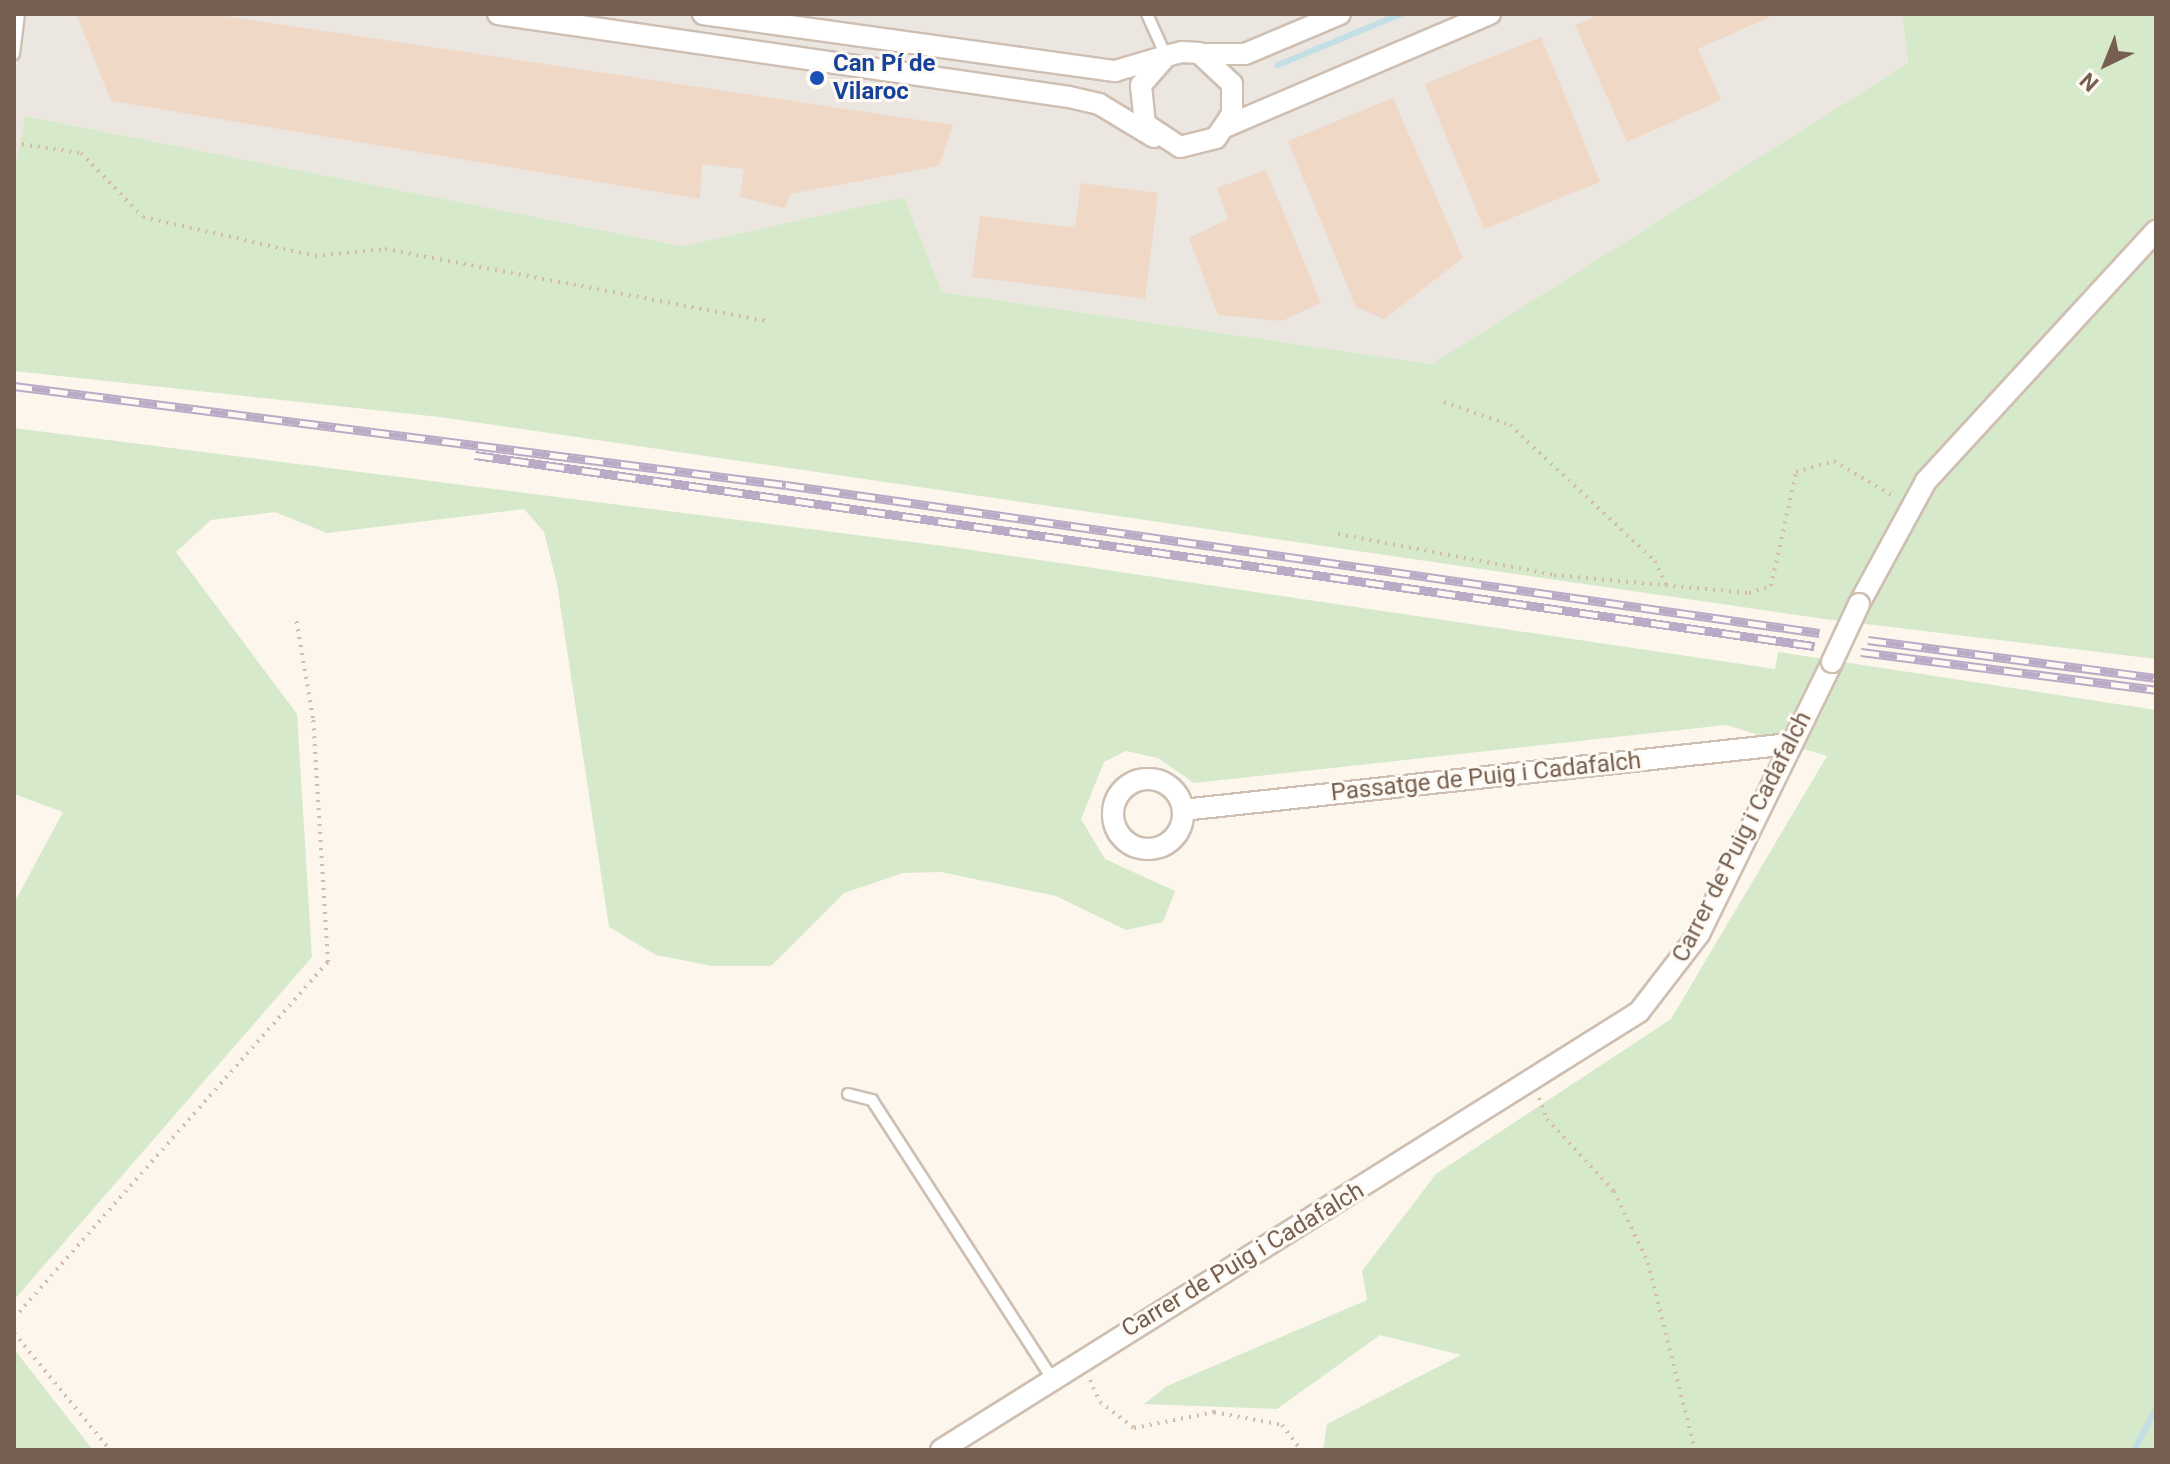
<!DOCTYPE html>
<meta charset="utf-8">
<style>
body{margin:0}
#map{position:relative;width:2170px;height:1464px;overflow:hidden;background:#fcf6ed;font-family:Roboto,sans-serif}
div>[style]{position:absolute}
.industrial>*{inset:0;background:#ece6e1}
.green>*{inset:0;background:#d7e9cb}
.stream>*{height:6px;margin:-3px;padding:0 3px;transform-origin:3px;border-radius:3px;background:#c2dfe5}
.building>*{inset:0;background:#efd8c6}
.path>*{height:4px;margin-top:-2px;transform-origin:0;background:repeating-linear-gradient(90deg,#d5bba9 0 2px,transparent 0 8px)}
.roads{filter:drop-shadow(2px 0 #cebfb2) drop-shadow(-2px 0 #cebfb2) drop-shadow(0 2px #cebfb2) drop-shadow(0 -2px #cebfb2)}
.service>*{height:10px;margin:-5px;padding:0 5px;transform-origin:5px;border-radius:5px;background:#fff}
.minor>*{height:20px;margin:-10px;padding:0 10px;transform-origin:10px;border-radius:10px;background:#fff}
.minor>.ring{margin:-10px;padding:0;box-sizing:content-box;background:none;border:20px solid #fff;border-radius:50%}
.rail>*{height:9px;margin-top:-4.5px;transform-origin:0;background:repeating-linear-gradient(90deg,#fefaf3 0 18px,#baaac6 0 36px);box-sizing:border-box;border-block:2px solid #baaac6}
.bridges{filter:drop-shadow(2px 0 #cebfb2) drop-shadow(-2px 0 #cebfb2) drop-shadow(0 2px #cebfb2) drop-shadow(0 -2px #cebfb2)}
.minor-bridge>*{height:20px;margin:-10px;padding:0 10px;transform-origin:10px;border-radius:10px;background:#fff}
.dots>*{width:22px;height:22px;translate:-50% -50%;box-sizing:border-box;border:4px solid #fefaf3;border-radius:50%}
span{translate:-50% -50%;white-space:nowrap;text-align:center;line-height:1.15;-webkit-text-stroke:6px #fefaf3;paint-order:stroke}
.transit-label{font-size:24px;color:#164399;font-weight:700}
.left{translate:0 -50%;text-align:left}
.street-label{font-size:24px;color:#765f50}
.frame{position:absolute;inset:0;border:16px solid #765f50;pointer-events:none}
.north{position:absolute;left:2066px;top:24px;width:80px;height:80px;-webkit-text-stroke:6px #fefaf3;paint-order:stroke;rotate:223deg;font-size:22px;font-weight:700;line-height:32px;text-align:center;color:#765f50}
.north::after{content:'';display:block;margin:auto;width:28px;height:36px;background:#765f50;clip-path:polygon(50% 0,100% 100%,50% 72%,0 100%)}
</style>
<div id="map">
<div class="industrial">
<div style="clip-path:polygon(14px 14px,1902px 14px,1908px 63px,1432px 364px,942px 292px,904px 197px,682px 246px,25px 116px,14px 174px)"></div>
</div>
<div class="green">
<div style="clip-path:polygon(1902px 14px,2156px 14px,2156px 659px,1824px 619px,439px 417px,14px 371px,14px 174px,25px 116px,682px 246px,904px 197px,942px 292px,1432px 364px,1908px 63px)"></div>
<div style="clip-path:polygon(14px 428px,951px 547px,1775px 669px,1778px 652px,2156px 710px,2156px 1450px,1323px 1450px,1327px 1424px,1461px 1355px,1380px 1335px,1277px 1409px,1144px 1404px,1167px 1386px,1367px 1300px,1362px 1271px,1436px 1174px,1671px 1019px,1827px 756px,1726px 725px,1194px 783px,1158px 758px,1126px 751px,1104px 762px,1081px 819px,1105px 859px,1175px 891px,1163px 922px,1126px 930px,1056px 896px,941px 872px,903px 873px,844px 893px,771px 966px,712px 966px,656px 955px,609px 927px,557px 584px,544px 532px,524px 509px,327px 533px,275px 512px,211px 520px,176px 552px,297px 714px,312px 957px,14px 1300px,14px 903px,63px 812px,14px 794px)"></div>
<div style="clip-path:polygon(14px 1349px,93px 1450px,14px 1450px)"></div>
</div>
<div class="stream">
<div style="left:1278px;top:65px;width:133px;rotate:-22.5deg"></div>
<div style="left:2134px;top:1450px;width:47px;rotate:-61.8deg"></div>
</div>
<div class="building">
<div style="clip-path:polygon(76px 14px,211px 14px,953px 125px,939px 166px,790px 194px,785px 208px,740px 197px,744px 169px,702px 164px,700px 199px,111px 101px)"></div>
<div style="clip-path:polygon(1600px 14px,1776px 14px,1698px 49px,1721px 100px,1627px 142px,1575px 25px)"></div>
<div style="clip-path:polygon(1541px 37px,1600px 182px,1484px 229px,1425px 84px)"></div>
<div style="clip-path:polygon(1393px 98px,1463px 258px,1384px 319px,1356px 307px,1288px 141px)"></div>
<div style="clip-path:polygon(1266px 170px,1321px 303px,1282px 321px,1218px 315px,1189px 238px,1228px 219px,1217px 188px)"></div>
<div style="clip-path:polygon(1081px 183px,1158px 193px,1145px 299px,972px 277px,980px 216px,1075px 228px)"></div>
</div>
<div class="path">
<div style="left:14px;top:143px;width:68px;rotate:8.5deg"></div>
<div style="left:81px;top:153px;width:89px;rotate:45.9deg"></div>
<div style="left:143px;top:217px;width:176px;rotate:12.8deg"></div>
<div style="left:315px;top:256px;width:70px;rotate:-5.7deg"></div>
<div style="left:385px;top:249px;width:392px;rotate:10.7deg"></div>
<div style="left:1444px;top:402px;width:70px;rotate:19.2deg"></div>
<div style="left:1510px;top:425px;width:199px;rotate:43.2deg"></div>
<div style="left:1655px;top:561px;width:26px;rotate:65deg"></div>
<div style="left:1338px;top:534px;width:220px;rotate:10.7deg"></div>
<div style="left:1554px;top:575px;width:196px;rotate:5.3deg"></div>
<div style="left:1749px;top:593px;width:23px;rotate:-18deg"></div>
<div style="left:1771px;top:586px;width:117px;rotate:-77.6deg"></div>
<div style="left:1796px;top:472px;width:40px;rotate:-16deg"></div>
<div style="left:1834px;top:461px;width:72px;rotate:30.8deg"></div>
<div style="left:1539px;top:1098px;width:22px;rotate:69deg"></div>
<div style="left:1547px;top:1119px;width:98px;rotate:47.1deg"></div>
<div style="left:1614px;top:1191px;width:80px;rotate:64.7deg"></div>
<div style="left:1648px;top:1263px;width:193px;rotate:75.9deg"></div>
<div style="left:14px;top:1318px;width:475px;rotate:-48.6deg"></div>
<div style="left:328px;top:962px;width:244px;rotate:-93.5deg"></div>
<div style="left:313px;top:718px;width:100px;rotate:-99.7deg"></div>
<div style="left:14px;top:1333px;width:151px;rotate:50.6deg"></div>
<div style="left:1090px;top:1380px;width:24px;rotate:66deg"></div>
<div style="left:1100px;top:1402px;width:43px;rotate:37.4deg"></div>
<div style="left:1134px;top:1428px;width:82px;rotate:-11.3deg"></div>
<div style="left:1214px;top:1412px;width:69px;rotate:10.8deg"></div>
<div style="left:1282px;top:1425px;width:31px;rotate:53deg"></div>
</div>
<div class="roads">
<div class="service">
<div style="left:1147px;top:14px;width:46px;rotate:65.7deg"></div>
<div style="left:14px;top:54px;width:40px;rotate:-82.9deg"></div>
<div style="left:848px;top:1094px;width:25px;rotate:14deg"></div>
<div style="left:872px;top:1100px;width:331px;rotate:57.1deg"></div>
</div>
<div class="minor">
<div style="left:498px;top:14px;width:577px;rotate:8.27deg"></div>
<div style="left:1069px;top:97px;width:31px;rotate:13deg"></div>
<div style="left:1099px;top:104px;width:64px;rotate:31deg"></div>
<div style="left:703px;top:14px;width:416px;rotate:7.9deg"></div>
<div style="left:1115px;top:71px;width:53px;rotate:-16.4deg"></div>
<div style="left:1166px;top:56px;width:16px;rotate:-14deg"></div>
<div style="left:1182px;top:52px;width:17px;rotate:3deg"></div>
<div style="left:1199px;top:53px;width:45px;rotate:43.2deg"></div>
<div style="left:1232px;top:84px;width:30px;rotate:90deg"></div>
<div style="left:1232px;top:114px;width:29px;rotate:124deg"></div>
<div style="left:1216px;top:138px;width:37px;rotate:166deg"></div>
<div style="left:1180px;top:147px;width:42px;rotate:-146.7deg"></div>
<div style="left:1145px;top:124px;width:39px;rotate:-96deg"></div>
<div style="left:1141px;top:85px;width:38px;rotate:-49deg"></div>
<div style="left:1203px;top:54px;width:42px"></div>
<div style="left:1245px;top:54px;width:103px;rotate:-22.8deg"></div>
<div style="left:1227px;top:126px;width:286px;rotate:-23.1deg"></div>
<div style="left:1859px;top:604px;width:140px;rotate:-61.4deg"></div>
<div style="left:1926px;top:481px;width:340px;rotate:-47.4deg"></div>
<div class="ring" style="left:1113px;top:779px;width:50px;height:50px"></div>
<div style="left:1183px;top:810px;width:611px;rotate:-6.21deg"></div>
<div style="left:941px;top:1450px;width:824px;rotate:-32.11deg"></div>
<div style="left:1639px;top:1012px;width:98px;rotate:-52.4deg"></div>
<div style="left:1699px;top:934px;width:303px;rotate:-63.9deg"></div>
</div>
</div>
<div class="rail">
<div style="left:14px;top:386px;width:778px;rotate:7.31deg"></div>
<div style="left:786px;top:485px;width:1044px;rotate:8.15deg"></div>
<div style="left:475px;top:455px;width:1353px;rotate:8.12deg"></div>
<div style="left:1868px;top:640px;width:290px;rotate:7.5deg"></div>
<div style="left:1861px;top:652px;width:297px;rotate:7.3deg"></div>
</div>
<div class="bridges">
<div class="minor-bridge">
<div style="left:1832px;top:662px;width:64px;rotate:-65deg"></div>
</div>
</div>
<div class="dots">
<div style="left:817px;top:78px;background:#1a4fb4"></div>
</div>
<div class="transit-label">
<span class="left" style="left:833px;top:78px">Can Pí de<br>Vilaroc</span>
</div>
<div class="street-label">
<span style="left:1486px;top:777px;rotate:-6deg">Passatge de Puig i Cadafalch</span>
<span style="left:1742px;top:837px;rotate:-63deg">Carrer de Puig i Cadafalch</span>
<span style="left:1243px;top:1260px;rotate:-31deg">Carrer de Puig i Cadafalch</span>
</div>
<div class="frame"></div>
<div class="north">N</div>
</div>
